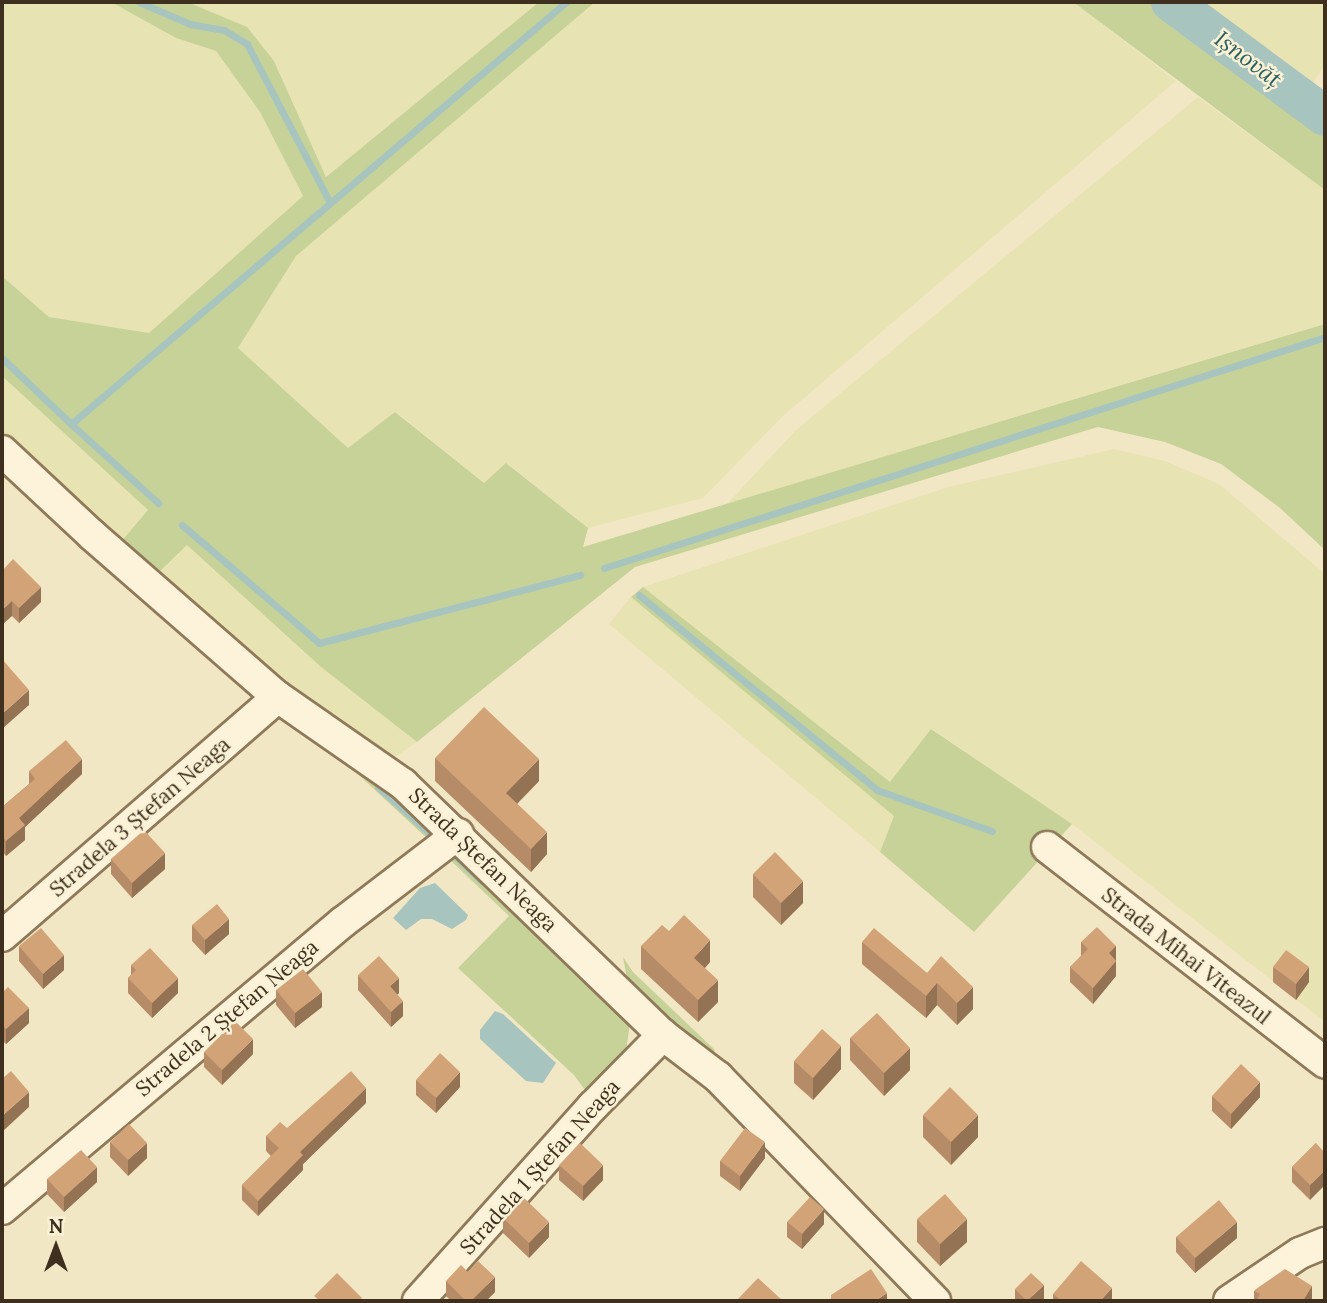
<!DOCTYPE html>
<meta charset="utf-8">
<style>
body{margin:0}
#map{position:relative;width:1327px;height:1303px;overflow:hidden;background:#f2e7c5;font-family:Lora,serif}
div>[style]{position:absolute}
.farmland>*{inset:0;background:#e8e3b2}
.green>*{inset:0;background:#c7d298}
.water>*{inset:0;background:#a7c5be}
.stream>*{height:7px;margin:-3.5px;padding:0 3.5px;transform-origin:3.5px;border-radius:3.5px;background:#a7c5be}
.river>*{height:40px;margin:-20px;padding:0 20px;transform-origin:20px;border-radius:20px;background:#a7c5be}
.roads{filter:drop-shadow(2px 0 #8f7959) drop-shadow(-2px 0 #8f7959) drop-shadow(0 2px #8f7959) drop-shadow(0 -2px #8f7959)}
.minor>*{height:30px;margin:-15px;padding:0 15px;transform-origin:15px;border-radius:15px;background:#fcf3da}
.wall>*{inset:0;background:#b58c67}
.shaded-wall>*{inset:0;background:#947254}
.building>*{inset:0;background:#d3a378}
span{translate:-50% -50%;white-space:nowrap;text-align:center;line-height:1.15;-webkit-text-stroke:5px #f9f1d6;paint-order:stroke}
.street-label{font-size:21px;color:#3e2f1e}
.water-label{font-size:23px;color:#2c5f5f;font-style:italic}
.frame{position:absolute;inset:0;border:4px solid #3e2f1e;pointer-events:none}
.north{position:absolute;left:21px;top:1212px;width:70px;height:70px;-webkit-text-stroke:5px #f9f1d6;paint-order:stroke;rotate:0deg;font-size:19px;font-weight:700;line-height:28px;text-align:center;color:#3e2f1e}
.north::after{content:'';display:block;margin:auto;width:24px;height:32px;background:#3e2f1e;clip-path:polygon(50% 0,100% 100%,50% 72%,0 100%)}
</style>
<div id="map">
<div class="farmland">
<div style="clip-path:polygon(2px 2px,111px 2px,176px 38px,216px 51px,260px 112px,303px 196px,149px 333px,49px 317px,2px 276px)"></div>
<div style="clip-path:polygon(187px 2px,539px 2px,326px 177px,274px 61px)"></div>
<div style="clip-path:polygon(595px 2px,1073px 2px,1176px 81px,783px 416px,703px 498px,588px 528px,507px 463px,484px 483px,396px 412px,348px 448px,238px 348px,296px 256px)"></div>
<div style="clip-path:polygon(1198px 2px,1325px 2px,1325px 64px,1311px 87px)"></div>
<div style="clip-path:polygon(1198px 97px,1325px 190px,1325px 324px,727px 504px,796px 430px)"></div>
<div style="clip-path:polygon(2px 376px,149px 510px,120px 543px,41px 475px,2px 436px)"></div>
<div style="clip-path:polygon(1114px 449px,1165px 461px,1219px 484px,1325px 574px,1325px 1022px,1072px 824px,932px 729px,890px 783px,643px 587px,948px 487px)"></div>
<div style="clip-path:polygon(187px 544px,321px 667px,417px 742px,392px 759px,270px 669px,157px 574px)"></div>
<div style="clip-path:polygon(631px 597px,895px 816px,880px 852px,609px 624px)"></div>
</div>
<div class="green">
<div style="clip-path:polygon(111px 2px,187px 2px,247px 27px,274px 61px,326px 177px,539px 2px,595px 2px,296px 256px,238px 348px,348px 448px,395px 412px,484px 483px,506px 463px,588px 528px,583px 547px,1325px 324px,1325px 550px,1280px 508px,1221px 464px,1165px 442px,1098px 427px,635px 567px,417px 742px,321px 667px,187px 545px,157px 574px,120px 543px,148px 510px,2px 376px,2px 276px,49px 317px,149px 333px,303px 196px,260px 112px,216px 51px,176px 38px)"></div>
<div style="clip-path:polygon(1073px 2px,1198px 2px,1325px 98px,1325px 190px)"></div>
<div style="clip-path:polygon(643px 587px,890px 782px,931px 729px,1072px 824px,974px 932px,880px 852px,894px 816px,631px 597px)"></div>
<div style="clip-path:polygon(306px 726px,393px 786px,440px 834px,431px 842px)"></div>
<div style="clip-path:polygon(451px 849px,631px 1016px,625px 1058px,590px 1097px,574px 1075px,458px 968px,509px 916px,448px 858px)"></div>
<div style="clip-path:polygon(623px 957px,633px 972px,715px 1050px,711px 1056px,702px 1053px,635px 992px,627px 979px)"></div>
</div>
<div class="water">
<div style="clip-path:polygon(435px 883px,468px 915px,466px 920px,452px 929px,432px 919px,421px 919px,406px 930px,393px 918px,420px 888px)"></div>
<div style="clip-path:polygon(495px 1011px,503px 1014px,556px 1063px,543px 1083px,526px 1081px,480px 1039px,480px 1030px)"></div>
</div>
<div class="stream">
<div style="left:139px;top:2px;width:56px;rotate:23.3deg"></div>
<div style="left:190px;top:24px;width:35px;rotate:10deg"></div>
<div style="left:224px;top:30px;width:27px;rotate:31deg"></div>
<div style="left:247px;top:44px;width:179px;rotate:62.4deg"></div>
<div style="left:2px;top:358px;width:95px;rotate:43.7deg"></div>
<div style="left:71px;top:424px;width:650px;rotate:-40.45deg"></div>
<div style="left:71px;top:424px;width:118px;rotate:42.2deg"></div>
<div style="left:182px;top:525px;width:181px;rotate:40.7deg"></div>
<div style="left:319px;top:643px;width:270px;rotate:-14.6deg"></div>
<div style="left:604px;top:568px;width:757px;rotate:-17.76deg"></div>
<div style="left:639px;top:595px;width:308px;rotate:39.3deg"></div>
<div style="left:877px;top:790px;width:122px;rotate:19.6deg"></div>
<div style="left:378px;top:787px;width:69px;rotate:42deg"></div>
<div style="left:456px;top:857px;width:35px;rotate:43deg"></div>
</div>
<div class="river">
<div style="left:1171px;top:2px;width:192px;rotate:36.5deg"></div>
</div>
<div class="roads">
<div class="minor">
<div style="left:2px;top:451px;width:123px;rotate:43deg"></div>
<div style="left:92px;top:535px;width:247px;rotate:41.1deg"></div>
<div style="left:278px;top:697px;width:152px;rotate:34.8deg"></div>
<div style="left:403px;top:784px;width:361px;rotate:44deg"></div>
<div style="left:663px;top:1035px;width:69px;rotate:37.4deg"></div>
<div style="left:718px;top:1077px;width:312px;rotate:45.9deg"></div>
<div style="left:1047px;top:847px;width:352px;rotate:37.8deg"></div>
<div style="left:2px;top:936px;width:365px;rotate:-40.9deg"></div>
<div style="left:2px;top:1209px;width:446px;rotate:-40.1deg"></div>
<div style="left:343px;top:922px;width:145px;rotate:-37.4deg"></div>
<div style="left:418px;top:1301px;width:262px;rotate:-48.1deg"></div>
<div style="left:593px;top:1106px;width:100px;rotate:-45.4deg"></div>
<div style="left:1229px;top:1301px;width:86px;rotate:-34.1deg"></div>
<div style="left:1300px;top:1253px;width:27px;rotate:-22deg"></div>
</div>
</div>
<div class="wall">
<div style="clip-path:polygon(2px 571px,41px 602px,19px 623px,12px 616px)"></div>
<div style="clip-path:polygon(435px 758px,539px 781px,517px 804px,547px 854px,531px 872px,435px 781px)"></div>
<div style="clip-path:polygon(29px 771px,82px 774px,25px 827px,25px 840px,6px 856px,2px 851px,2px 807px,29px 784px)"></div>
<div style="clip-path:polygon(111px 859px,165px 869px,132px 898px,111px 874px)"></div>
<div style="clip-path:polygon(753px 874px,803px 903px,781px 925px,753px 897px)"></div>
<div style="clip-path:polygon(192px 925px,229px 934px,205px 955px,192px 941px)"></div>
<div style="clip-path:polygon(669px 931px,710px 962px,705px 968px,718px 1002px,698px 1022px,641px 969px,641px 946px)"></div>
<div style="clip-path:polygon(862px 942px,927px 973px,973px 1009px,957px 1025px,937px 1005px,926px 1018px,862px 964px)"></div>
<div style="clip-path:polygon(1081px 942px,1116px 946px,1116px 976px,1093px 1004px,1070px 982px,1070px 967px,1081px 956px)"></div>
<div style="clip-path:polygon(19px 946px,64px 970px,43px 989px,19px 961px)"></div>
<div style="clip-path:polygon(131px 965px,178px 993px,152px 1018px,128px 993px,128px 978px,131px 975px)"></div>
<div style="clip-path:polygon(1273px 967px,1309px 982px,1296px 1000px,1273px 982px)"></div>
<div style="clip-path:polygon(358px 975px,399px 993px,397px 994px,403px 1016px,391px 1027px,358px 990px)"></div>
<div style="clip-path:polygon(276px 990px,322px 1007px,295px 1028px,276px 1005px)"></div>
<div style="clip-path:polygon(2px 993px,29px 1023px,6px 1044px,2px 1040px)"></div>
<div style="clip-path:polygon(850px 1038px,910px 1070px,884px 1096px,850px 1060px)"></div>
<div style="clip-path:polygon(204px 1052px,253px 1054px,222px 1085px,204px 1067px)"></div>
<div style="clip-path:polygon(794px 1061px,841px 1069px,813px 1100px,794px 1083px)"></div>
<div style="clip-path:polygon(416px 1080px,460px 1087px,436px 1113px,416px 1095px)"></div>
<div style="clip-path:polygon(1212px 1096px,1260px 1097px,1231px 1129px,1212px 1111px)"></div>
<div style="clip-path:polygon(366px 1103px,303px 1164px,303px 1170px,258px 1216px,242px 1200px,242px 1185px,271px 1156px,266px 1151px,266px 1136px)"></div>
<div style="clip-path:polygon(923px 1115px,978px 1137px,951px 1165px,923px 1137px)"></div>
<div style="clip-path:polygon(110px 1142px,147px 1158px,128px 1176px,110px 1157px)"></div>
<div style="clip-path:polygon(1316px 1143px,1310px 1200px,1292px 1182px,1292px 1167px)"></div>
<div style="clip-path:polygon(765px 1158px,740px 1191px,720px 1176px,720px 1161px)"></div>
<div style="clip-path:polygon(559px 1165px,603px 1180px,583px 1201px,559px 1180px)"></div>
<div style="clip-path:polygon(47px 1179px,97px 1182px,64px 1212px,47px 1194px)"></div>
<div style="clip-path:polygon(503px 1218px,549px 1237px,529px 1258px,503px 1233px)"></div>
<div style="clip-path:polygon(917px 1219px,967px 1242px,940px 1266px,917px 1242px)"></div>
<div style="clip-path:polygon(787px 1222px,824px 1224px,802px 1249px,787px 1237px)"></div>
<div style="clip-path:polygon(1176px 1237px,1237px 1238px,1195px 1273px,1176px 1252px)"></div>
<div style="clip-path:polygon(468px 1272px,495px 1292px,486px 1301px,451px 1301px,446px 1296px,446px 1281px)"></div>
<div style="clip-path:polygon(1312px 1286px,1312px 1301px,1254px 1301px,1254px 1291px)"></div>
<div style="clip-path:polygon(1015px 1289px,1044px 1301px,1015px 1301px)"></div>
<div style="clip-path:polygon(1053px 1294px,1112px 1301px,1053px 1301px)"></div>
</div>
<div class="shaded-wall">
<div style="clip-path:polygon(41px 587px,41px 602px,19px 623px,19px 608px)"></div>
<div style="clip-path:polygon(12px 601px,12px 616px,2px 625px,2px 610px)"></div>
<div style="clip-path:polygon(29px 690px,29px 705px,2px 729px,2px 714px)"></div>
<div style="clip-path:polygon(82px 759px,82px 774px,25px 827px,25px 840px,6px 856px,6px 841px,19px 818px)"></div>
<div style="clip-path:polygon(539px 759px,539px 781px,506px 815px,506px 793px)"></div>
<div style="clip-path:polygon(547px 832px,547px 854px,531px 872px,531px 849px)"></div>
<div style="clip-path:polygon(165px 853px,165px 869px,132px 898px,132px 883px)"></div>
<div style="clip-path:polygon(803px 881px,803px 903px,781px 925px,781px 903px)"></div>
<div style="clip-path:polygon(229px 919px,229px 934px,205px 955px,205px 940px)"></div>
<div style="clip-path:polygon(710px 940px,710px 962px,694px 980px,694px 958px)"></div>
<div style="clip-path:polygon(1116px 946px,1116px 961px,1109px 953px)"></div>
<div style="clip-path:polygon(64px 955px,64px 970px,43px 989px,43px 974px)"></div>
<div style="clip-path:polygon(1116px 961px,1116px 976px,1093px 1004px,1093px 988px)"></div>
<div style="clip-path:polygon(1309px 967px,1309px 982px,1296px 1000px,1296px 984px)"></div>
<div style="clip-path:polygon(178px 978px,178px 993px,152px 1018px,152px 1003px)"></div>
<div style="clip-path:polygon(399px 978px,399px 993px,390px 1001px,390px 986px)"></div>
<div style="clip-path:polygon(718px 980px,718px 1002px,698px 1022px,698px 1000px)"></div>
<div style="clip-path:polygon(937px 983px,937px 1005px,926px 1018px,926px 996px)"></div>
<div style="clip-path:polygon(973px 987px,973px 1009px,957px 1025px,957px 1003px)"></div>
<div style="clip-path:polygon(322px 992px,322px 1007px,295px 1028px,295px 1013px)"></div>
<div style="clip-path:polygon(403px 1001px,403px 1016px,391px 1027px,391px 1012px)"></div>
<div style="clip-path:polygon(29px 1008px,29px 1023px,6px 1044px,6px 1029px)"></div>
<div style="clip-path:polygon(253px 1039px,253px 1054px,222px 1085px,222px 1070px)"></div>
<div style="clip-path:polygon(841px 1046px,841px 1069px,813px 1100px,813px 1078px)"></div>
<div style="clip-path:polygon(910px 1048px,910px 1070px,884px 1096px,884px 1073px)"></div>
<div style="clip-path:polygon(460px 1072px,460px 1087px,436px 1113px,436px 1098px)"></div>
<div style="clip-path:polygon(1260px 1082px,1260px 1097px,1231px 1129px,1231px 1114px)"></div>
<div style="clip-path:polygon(366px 1088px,366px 1103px,303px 1164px,303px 1170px,258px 1216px,258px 1201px,300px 1152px)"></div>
<div style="clip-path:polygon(29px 1092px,29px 1107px,2px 1132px,2px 1116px)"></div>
<div style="clip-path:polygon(978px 1115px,978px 1137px,951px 1165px,951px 1142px)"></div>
<div style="clip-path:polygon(765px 1142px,765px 1158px,740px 1191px,740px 1176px)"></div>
<div style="clip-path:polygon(147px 1143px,147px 1158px,128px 1176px,128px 1160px)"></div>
<div style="clip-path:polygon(603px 1165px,603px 1180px,583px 1201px,583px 1186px)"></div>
<div style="clip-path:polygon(97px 1167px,97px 1182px,64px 1212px,64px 1197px)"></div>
<div style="clip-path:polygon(1325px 1170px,1325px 1185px,1310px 1200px,1310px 1185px)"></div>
<div style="clip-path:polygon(824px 1209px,824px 1224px,802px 1249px,802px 1234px)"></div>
<div style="clip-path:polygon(967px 1219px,967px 1242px,940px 1266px,940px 1244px)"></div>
<div style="clip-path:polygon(549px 1222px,549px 1237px,529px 1258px,529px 1243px)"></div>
<div style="clip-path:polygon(1237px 1222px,1237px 1238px,1195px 1273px,1195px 1258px)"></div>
<div style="clip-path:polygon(495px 1277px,495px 1292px,486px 1301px,471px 1301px)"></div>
<div style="clip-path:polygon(1044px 1285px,1044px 1301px,1027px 1301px)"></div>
<div style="clip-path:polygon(1312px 1286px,1312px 1301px,1303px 1301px)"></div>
<div style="clip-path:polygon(1112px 1288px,1112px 1301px,1100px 1301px)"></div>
<div style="clip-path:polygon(887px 1293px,887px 1301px,875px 1301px)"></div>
</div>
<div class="building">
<div style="clip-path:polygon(13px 559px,41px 587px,19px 608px,12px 601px,2px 610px,2px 571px)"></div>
<div style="clip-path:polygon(2px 659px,29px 690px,2px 714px)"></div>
<div style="clip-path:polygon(484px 707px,539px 759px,506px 793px,547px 832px,531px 849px,435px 758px)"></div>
<div style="clip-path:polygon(66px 740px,82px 759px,19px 818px,25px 825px,6px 841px,2px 836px,2px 807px,35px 779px,29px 771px)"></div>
<div style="clip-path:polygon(144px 830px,165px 853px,132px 883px,111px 859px)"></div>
<div style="clip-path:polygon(775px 852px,803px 881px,781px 903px,753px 874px)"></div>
<div style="clip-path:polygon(217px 904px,229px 919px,205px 940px,192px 925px)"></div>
<div style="clip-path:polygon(684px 915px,710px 940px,694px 958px,718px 980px,698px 1000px,641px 946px,662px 925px,669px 931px)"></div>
<div style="clip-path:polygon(1097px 927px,1116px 946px,1109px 953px,1116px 961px,1093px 988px,1070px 967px,1088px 949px,1081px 942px)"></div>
<div style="clip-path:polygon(41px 928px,64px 955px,43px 974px,19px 946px)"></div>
<div style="clip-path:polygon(874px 928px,927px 973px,941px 956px,973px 987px,957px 1003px,937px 983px,926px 996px,862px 942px)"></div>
<div style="clip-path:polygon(150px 948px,178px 978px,152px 1003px,128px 978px,136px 970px,131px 965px)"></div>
<div style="clip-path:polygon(1286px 950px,1309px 967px,1296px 984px,1273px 967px)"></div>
<div style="clip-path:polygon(379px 956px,399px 978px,390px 986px,403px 1001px,391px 1012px,358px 975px)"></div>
<div style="clip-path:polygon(303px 969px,322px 992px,295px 1013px,276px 990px)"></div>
<div style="clip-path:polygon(8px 987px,29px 1008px,6px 1029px,2px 1025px,2px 993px)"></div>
<div style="clip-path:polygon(877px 1013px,910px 1048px,884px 1073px,850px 1038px)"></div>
<div style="clip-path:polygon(235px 1021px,253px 1039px,222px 1070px,204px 1052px)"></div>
<div style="clip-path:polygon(822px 1029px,841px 1046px,813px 1078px,794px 1061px)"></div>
<div style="clip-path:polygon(440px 1053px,460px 1072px,436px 1098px,416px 1080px)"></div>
<div style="clip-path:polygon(1241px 1064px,1260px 1082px,1231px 1114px,1212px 1096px)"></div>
<div style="clip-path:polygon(11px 1071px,29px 1092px,2px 1116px,2px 1079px)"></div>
<div style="clip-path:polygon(351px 1071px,366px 1088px,300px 1152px,303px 1155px,258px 1201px,242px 1185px,279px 1148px,266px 1136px,280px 1122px,287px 1128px)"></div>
<div style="clip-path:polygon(950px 1087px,978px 1115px,951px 1142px,923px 1115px)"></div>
<div style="clip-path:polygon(129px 1124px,147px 1143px,128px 1160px,110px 1142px)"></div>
<div style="clip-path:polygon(745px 1128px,765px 1142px,740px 1176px,720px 1161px)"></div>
<div style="clip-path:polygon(580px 1143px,603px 1165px,583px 1186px,559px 1165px)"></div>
<div style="clip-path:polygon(1316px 1143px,1325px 1153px,1325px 1170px,1310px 1185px,1292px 1167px)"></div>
<div style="clip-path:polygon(81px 1150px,97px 1167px,64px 1197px,47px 1179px)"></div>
<div style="clip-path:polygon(945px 1194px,967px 1219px,940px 1244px,917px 1219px)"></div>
<div style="clip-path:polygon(522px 1196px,549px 1222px,529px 1243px,503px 1218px)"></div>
<div style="clip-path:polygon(810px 1197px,824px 1209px,802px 1234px,787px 1222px)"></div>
<div style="clip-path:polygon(1219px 1200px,1237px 1222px,1195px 1258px,1176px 1237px)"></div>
<div style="clip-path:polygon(478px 1261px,495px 1277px,471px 1301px,466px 1301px,446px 1281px,461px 1265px,468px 1272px)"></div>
<div style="clip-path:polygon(1081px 1261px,1112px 1288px,1100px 1301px,1062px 1301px,1053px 1294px)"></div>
<div style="clip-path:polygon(871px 1269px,887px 1293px,875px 1301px,831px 1301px,831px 1295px)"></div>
<div style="clip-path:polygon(1285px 1269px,1312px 1286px,1303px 1301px,1256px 1301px,1260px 1294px,1254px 1291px,1256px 1289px)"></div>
<div style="clip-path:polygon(337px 1273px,362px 1298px,359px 1301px,320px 1301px,314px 1296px)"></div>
<div style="clip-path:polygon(1031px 1273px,1044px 1285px,1027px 1301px,1015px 1289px)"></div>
<div style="clip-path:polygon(758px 1278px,783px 1301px,736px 1301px)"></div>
</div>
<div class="street-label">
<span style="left:140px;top:817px;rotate:-41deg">Stradela 3 Ștefan Neaga</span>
<span style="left:483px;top:860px;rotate:44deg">Strada Ștefan Neaga</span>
<span style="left:1186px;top:956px;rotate:38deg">Strada Mihai Viteazul</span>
<span style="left:227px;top:1018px;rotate:-40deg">Stradela 2 Ștefan Neaga</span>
<span style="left:540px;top:1167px;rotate:-48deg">Stradela 1 Ștefan Neaga</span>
</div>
<div class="water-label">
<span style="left:1248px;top:59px;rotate:37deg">Ișnovăț</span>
</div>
<div class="frame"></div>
<div class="north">N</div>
</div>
